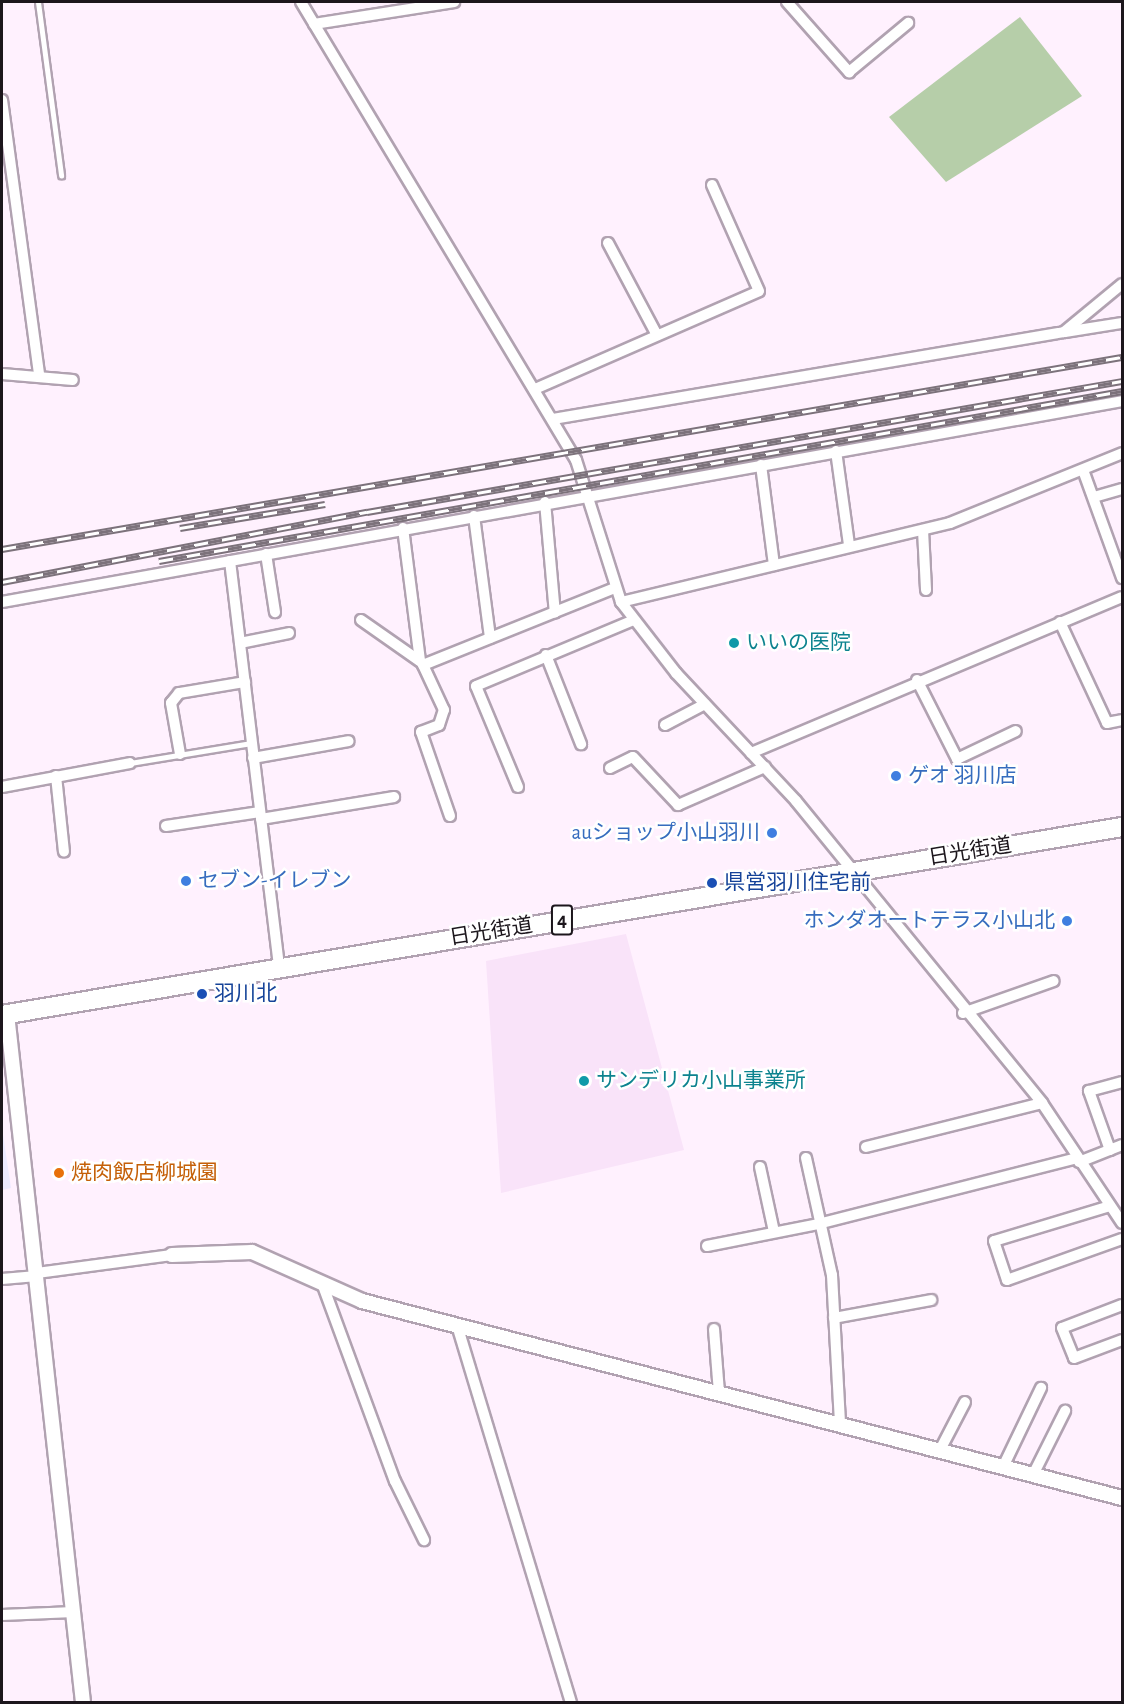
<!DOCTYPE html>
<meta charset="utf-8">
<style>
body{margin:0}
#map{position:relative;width:1124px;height:1704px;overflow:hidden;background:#fff1fe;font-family:"Alegreya Sans","Noto Sans JP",sans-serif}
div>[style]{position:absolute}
.commercial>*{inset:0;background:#ede9ff}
.built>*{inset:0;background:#f9e3f9}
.forest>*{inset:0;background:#b6cea9}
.roads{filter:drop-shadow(2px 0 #b1a2b1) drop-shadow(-2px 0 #b1a2b1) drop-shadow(0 2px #b1a2b1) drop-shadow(0 -2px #b1a2b1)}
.service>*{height:5px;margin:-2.5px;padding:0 2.5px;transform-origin:2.5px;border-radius:2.5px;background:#fff}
.minor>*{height:10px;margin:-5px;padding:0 5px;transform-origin:5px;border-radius:5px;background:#fff}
.tertiary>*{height:14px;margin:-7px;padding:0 7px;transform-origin:7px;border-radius:7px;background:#fff}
.trunk>*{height:18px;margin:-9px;padding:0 9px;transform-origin:9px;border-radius:9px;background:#fff}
.rail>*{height:7px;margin-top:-3.5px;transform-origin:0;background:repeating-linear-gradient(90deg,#fff 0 14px,#7c727b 0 28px);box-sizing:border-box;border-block:2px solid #7c727b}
.dots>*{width:16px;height:16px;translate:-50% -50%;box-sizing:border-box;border:3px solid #fff;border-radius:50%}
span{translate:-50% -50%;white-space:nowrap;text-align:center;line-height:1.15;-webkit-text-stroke:5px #fff;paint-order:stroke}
.shield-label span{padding:2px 4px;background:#fff;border:2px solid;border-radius:4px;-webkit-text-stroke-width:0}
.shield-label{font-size:20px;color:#1c161c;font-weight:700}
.culture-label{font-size:21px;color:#0d838f}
.left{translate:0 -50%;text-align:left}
.shop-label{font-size:21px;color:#366cbe}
.right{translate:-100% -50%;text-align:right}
.street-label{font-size:21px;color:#1c161c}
.transit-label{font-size:21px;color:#164399}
.food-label{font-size:21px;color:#c56008}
.frame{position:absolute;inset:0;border:3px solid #1c161c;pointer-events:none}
</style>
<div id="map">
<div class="commercial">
<div style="clip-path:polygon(2px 1128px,11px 1188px,2px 1190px)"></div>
</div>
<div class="built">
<div style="clip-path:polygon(626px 934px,684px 1150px,501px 1193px,486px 961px)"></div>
</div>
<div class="forest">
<div style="clip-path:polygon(1020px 17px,1082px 96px,946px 182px,889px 117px)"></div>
</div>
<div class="roads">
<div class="service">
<div style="left:38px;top:2px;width:175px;rotate:82.4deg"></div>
<div style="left:130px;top:763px;width:123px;rotate:-9.4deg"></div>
</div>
<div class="minor">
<div style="left:301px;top:2px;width:534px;rotate:59.02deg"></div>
<div style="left:576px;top:460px;width:149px;rotate:72.4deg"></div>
<div style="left:621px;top:602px;width:90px;rotate:52.2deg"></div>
<div style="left:676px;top:673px;width:175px;rotate:46.8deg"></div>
<div style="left:796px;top:801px;width:390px;rotate:50.8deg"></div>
<div style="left:1042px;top:1103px;width:144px;rotate:56.3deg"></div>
<div style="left:787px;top:2px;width:94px;rotate:48.5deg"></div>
<div style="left:849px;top:72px;width:77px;rotate:-39.7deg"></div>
<div style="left:314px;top:24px;width:142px;rotate:-8.9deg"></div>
<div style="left:2px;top:100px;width:277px;rotate:82.3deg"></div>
<div style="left:608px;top:243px;width:104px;rotate:62deg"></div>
<div style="left:1065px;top:332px;width:58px;rotate:-9deg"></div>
<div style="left:2px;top:374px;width:71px;rotate:4.8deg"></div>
<div style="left:535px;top:389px;width:244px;rotate:-23.6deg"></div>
<div style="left:759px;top:291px;width:116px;rotate:-113.9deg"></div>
<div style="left:553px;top:419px;width:518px;rotate:-9.66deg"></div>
<div style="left:1064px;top:332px;width:75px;rotate:-39.6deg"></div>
<div style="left:836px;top:451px;width:95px;rotate:82.1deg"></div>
<div style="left:761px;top:465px;width:101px;rotate:82.6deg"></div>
<div style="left:1083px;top:470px;width:115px;rotate:70.1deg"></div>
<div style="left:1094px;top:497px;width:29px;rotate:-16deg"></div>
<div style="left:545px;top:502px;width:111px;rotate:84.9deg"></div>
<div style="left:474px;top:516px;width:123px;rotate:82.5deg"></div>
<div style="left:403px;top:528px;width:134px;rotate:82.7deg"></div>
<div style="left:923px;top:530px;width:60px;rotate:87.1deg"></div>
<div style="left:266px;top:554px;width:59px;rotate:81.2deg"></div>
<div style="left:230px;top:561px;width:409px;rotate:83.1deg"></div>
<div style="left:2px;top:602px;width:1138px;rotate:-10.17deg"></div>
<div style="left:621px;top:602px;width:338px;rotate:-13.5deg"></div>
<div style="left:950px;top:523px;width:186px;rotate:-22.1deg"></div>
<div style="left:361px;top:620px;width:73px;rotate:35deg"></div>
<div style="left:1060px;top:622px;width:111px;rotate:65deg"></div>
<div style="left:1107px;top:723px;width:15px;rotate:-11deg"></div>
<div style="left:240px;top:643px;width:50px;rotate:-11.5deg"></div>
<div style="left:546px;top:655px;width:96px;rotate:68.5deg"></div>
<div style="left:917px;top:680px;width:89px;rotate:63.1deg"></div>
<div style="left:957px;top:759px;width:65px;rotate:-25.4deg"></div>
<div style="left:665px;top:725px;width:45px;rotate:-27.7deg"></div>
<div style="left:751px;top:753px;width:402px;rotate:-22.8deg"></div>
<div style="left:180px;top:754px;width:52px;rotate:-100deg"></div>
<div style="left:171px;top:703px;width:13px;rotate:-51deg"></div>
<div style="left:179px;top:693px;width:67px;rotate:-9.5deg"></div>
<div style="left:253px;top:758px;width:97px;rotate:-10deg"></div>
<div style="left:610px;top:768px;width:25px;rotate:-26deg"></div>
<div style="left:633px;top:757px;width:66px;rotate:46.8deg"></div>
<div style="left:678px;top:805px;width:95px;rotate:-23.6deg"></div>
<div style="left:56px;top:776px;width:76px;rotate:84deg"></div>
<div style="left:2px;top:787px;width:130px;rotate:-10.6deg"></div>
<div style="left:518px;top:787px;width:109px;rotate:-112.6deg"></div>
<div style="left:476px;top:686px;width:171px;rotate:-22.7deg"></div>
<div style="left:450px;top:816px;width:89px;rotate:-109deg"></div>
<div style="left:421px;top:732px;width:19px;rotate:-21deg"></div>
<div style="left:439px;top:725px;width:16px;rotate:-72deg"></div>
<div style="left:444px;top:710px;width:50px;rotate:-115deg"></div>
<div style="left:423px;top:665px;width:207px;rotate:-21.9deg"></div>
<div style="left:261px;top:819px;width:135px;rotate:-9.4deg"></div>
<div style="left:166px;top:826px;width:95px;rotate:-8.5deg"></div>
<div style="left:963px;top:1013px;width:96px;rotate:-19.4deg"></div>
<div style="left:866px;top:1147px;width:181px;rotate:-14deg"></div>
<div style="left:1110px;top:1150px;width:63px;rotate:-109.6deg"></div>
<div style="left:1089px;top:1091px;width:34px;rotate:-15deg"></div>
<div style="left:806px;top:1158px;width:120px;rotate:77.5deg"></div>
<div style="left:832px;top:1275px;width:148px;rotate:86.9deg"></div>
<div style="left:1079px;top:1162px;width:46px;rotate:-21.6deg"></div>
<div style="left:760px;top:1167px;width:66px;rotate:77.8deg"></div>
<div style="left:1110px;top:1206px;width:121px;rotate:163.2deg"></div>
<div style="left:994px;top:1241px;width:41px;rotate:71.6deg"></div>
<div style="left:1007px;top:1280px;width:122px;rotate:-19.6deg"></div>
<div style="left:707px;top:1246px;width:113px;rotate:-11.2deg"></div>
<div style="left:818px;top:1224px;width:266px;rotate:-14.3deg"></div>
<div style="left:37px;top:1273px;width:136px;rotate:-7.6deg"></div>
<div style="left:2px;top:1279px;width:35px;rotate:-5deg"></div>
<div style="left:322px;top:1283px;width:211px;rotate:69.8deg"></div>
<div style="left:395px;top:1481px;width:66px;rotate:63.8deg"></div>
<div style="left:1122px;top:1305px;width:64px;rotate:159deg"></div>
<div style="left:1062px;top:1328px;width:32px;rotate:68deg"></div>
<div style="left:1074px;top:1358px;width:51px;rotate:-20.6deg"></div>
<div style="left:834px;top:1318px;width:99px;rotate:-10.5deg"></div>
<div style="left:457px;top:1325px;width:394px;rotate:73.2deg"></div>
<div style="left:714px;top:1329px;width:63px;rotate:85.5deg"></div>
<div style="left:940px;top:1450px;width:54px;rotate:-62.5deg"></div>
<div style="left:1003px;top:1467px;width:88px;rotate:-64.3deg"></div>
<div style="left:1033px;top:1475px;width:72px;rotate:-63.4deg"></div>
<div style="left:2px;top:1615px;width:72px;rotate:-2.4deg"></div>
</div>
<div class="tertiary">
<div style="left:7px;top:1014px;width:692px;rotate:83.7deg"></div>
<div style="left:172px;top:1255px;width:80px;rotate:-2.1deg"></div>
<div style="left:252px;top:1252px;width:120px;rotate:24deg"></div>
<div style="left:362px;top:1301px;width:785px;rotate:14.53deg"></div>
</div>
<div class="trunk">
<div style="left:2px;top:1015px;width:1136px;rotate:-9.53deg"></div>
</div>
</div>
<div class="rail">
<div style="left:180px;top:528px;width:147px;rotate:-9.4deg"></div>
<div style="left:2px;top:549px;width:1136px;rotate:-9.73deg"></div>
<div style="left:159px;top:561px;width:978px;rotate:-10.01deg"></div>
<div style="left:2px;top:582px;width:372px;rotate:-10.9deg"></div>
<div style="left:367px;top:512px;width:766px;rotate:-9.84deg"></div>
</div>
<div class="dots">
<div style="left:734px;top:643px;background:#0f9aa8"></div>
<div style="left:896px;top:776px;background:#3f7fe0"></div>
<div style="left:772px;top:833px;background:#3f7fe0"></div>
<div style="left:186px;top:881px;background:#3f7fe0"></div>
<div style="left:712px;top:883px;background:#1a4fb4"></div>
<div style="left:1067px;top:921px;background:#3f7fe0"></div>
<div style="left:202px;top:994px;background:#1a4fb4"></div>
<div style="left:584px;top:1081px;background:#0f9aa8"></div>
<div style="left:59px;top:1173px;background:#e8710a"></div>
</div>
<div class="shield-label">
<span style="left:562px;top:920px">4</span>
</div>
<div class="culture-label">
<span class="left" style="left:746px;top:643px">いいの医院</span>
<span class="left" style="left:596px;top:1081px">サンデリカ小山事業所</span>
</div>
<div class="shop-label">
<span class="left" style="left:908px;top:776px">ゲオ 羽川店</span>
<span class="right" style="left:760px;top:833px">auショップ小山羽川</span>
<span class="left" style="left:198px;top:881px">セブン-イレブン</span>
<span class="right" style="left:1055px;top:921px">ホンダオートテラス小山北</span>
</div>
<div class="street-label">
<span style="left:970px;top:852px;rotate:-9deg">日光街道</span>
<span style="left:491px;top:932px;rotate:-9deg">日光街道</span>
</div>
<div class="transit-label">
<span class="left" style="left:724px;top:883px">県営羽川住宅前</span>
<span class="left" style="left:214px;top:994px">羽川北</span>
</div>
<div class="food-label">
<span class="left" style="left:71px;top:1173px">焼肉飯店柳城園</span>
</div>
<div class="frame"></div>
</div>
